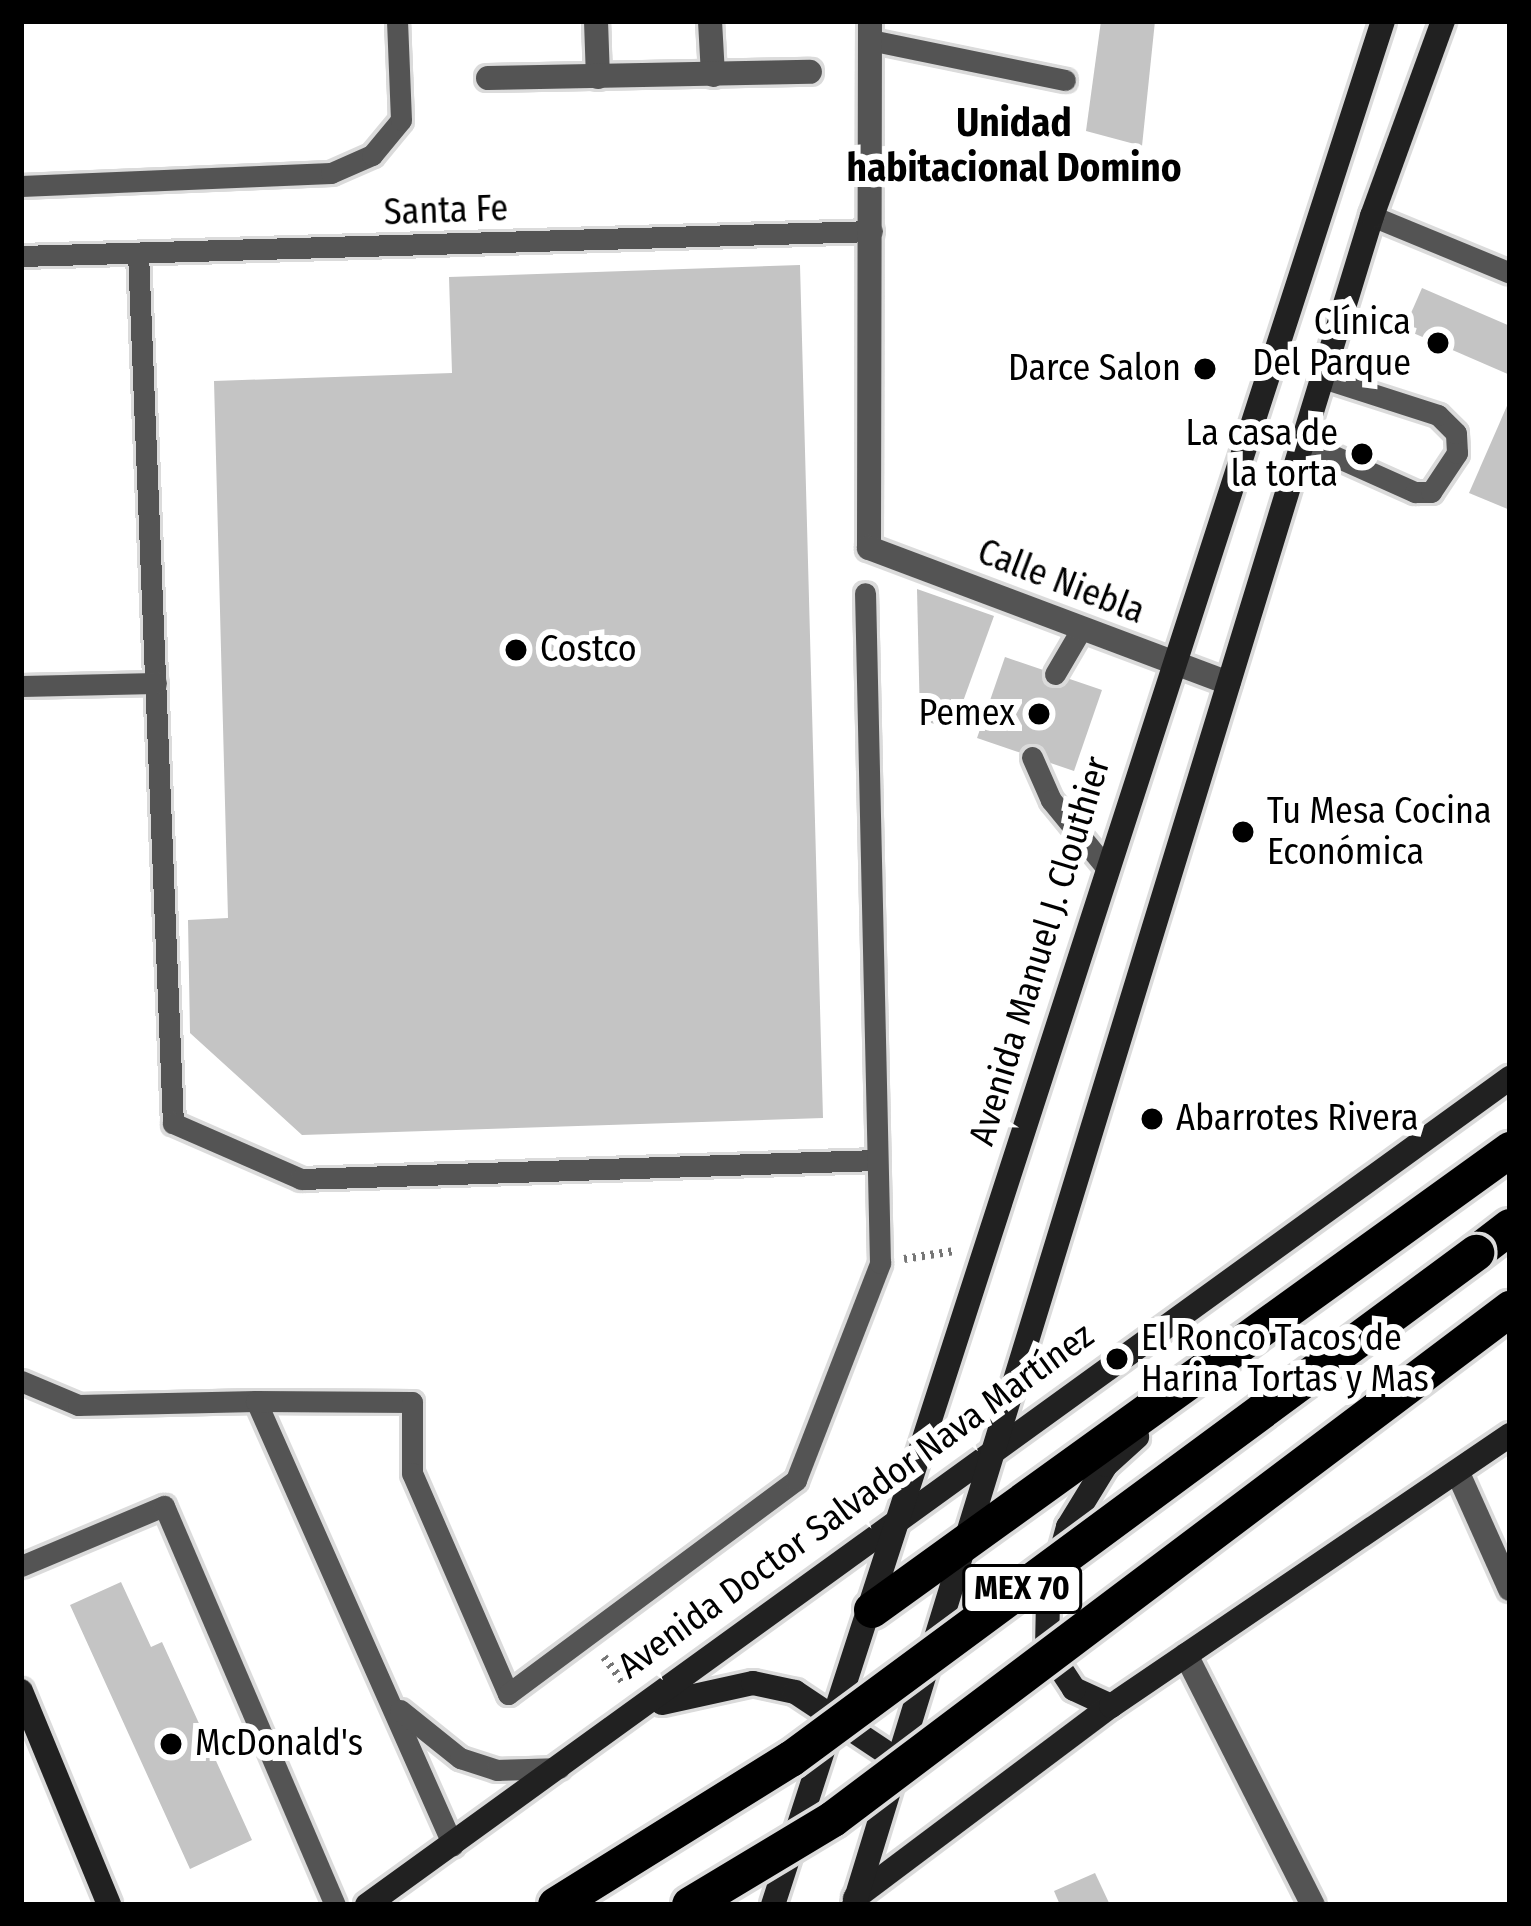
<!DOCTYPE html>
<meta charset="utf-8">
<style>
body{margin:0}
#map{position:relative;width:1531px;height:1926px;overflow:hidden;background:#fff;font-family:"Fira Sans Condensed",sans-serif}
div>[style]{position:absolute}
.building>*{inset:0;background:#c4c4c4}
.path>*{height:8px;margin-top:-4px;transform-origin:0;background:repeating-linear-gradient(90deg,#767676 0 3px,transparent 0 9px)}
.roads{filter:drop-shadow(3px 0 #dbdbdb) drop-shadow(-3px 0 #dbdbdb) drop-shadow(0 3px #dbdbdb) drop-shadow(0 -3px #dbdbdb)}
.lane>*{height:21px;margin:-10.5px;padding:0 10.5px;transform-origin:10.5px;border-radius:10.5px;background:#545454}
.street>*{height:24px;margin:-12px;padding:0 12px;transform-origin:12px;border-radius:12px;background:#545454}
.secondary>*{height:24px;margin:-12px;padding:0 12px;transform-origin:12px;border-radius:12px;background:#212121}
.highway>*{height:36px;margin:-18px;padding:0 18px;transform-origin:18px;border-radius:18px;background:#000}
.bridges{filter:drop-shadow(3px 0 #dbdbdb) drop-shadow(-3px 0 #dbdbdb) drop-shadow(0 3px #dbdbdb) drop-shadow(0 -3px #dbdbdb)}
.highway-bridge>*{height:36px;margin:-18px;padding:0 18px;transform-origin:18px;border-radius:18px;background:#000}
.dots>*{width:33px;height:33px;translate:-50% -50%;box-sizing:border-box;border:6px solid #fff;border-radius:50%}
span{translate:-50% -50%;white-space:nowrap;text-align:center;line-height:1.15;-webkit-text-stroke:12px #fff;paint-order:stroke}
.shield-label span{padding:3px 9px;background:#fff;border:3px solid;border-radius:9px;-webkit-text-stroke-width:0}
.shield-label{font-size:33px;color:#000;font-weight:700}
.street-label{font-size:36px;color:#000}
.poi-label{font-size:36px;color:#000}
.right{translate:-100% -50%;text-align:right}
.left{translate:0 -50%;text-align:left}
.neighbourhood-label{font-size:39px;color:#000;font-weight:700}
.frame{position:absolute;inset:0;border:24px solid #000;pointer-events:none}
</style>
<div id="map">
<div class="building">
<div style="clip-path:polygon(1101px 21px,1155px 21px,1142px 146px,1086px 131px)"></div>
<div style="clip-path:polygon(800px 265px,823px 1118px,302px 1135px,190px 1033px,188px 920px,228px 918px,214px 381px,452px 373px,449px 277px)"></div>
<div style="clip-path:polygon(1422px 288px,1510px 326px,1510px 375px,1404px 329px)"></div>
<div style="clip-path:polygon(1510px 399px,1510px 510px,1469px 493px)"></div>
<div style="clip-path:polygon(917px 589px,994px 616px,953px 729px,920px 720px)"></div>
<div style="clip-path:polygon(1005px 657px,1102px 690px,1074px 771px,977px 738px)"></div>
<div style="clip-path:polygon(121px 1582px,151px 1647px,162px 1642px,252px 1840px,190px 1869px,70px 1605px)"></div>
<div style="clip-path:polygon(1095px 1873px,1110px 1905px,1060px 1905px,1054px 1891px)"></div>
</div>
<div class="path">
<div style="left:904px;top:1259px;width:51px;rotate:-9.1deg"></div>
<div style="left:604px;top:1657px;width:34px;rotate:53deg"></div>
</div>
<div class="roads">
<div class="lane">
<div style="left:870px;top:40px;width:199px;rotate:11.6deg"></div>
<div style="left:21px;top:186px;width:310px;rotate:-2.4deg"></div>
<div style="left:331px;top:173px;width:45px;rotate:-23.7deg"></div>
<div style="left:372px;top:155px;width:45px;rotate:-50.4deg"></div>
<div style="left:401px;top:120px;width:99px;rotate:-92.3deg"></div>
<div style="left:1372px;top:216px;width:149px;rotate:22.4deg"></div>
<div style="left:138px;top:253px;width:871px;rotate:87.7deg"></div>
<div style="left:173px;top:1123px;width:140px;rotate:23.6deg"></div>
<div style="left:301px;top:1179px;width:575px;rotate:-1.89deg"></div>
<div style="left:21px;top:256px;width:851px;rotate:-1.68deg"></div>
<div style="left:1303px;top:442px;width:123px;rotate:24.1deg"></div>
<div style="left:1415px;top:492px;width:16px"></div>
<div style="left:1431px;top:492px;width:47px;rotate:-56.3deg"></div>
<div style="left:1457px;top:453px;width:20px;rotate:-93deg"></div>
<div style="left:1456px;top:433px;width:25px;rotate:-135deg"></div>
<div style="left:1438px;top:415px;width:121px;rotate:-162.2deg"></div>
<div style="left:1055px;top:674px;width:53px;rotate:-59.6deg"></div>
<div style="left:21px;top:686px;width:135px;rotate:-1.3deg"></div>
<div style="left:1032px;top:757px;width:47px;rotate:66.2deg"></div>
<div style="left:1051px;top:800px;width:85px;rotate:50.7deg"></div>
<div style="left:21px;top:1381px;width:62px;rotate:22.8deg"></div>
<div style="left:78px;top:1405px;width:178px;rotate:-1.3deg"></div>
<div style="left:256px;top:1401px;width:486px;rotate:66.1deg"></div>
<div style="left:256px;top:1401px;width:156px;rotate:0.4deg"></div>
<div style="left:412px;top:1402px;width:71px;rotate:90deg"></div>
<div style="left:412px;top:1473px;width:241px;rotate:66.5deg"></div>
<div style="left:508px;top:1694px;width:359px;rotate:-36.6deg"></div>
<div style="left:796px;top:1480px;width:233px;rotate:-68.8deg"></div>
<div style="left:880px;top:1263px;width:670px;rotate:-91.28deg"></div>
<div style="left:21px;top:1566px;width:155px;rotate:-22.8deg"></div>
<div style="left:164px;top:1506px;width:434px;rotate:66.8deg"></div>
<div style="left:400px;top:1710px;width:77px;rotate:38.7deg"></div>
<div style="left:460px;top:1758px;width:39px;rotate:18deg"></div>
<div style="left:497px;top:1770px;width:62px;rotate:-1.8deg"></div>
</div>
<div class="street">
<div style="left:596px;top:21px;width:56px;rotate:88deg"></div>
<div style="left:710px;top:21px;width:54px;rotate:86.8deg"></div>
<div style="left:870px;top:21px;width:527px;rotate:90.11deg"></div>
<div style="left:869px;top:548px;width:384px;rotate:20.6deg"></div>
<div style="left:488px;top:78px;width:322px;rotate:-1.1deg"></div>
<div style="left:1458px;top:1473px;width:127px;rotate:65.9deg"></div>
<div style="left:1186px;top:1655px;width:280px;rotate:63.1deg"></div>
</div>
<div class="secondary">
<div style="left:21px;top:1691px;width:231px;rotate:67.6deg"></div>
<div style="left:662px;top:1703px;width:93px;rotate:-12.4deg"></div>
<div style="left:753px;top:1683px;width:43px;rotate:12.1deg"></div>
<div style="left:795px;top:1692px;width:128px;rotate:33.6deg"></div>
<div style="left:1111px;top:1706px;width:41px;rotate:-155.3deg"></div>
<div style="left:1074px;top:1689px;width:49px;rotate:-123.4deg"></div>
<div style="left:1047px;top:1648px;width:48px;rotate:-88.8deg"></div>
<div style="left:1048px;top:1600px;width:76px;rotate:-74.7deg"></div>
<div style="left:1068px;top:1527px;width:73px;rotate:-58.5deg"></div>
<div style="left:1106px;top:1465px;width:42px;rotate:-42.1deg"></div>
<div style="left:855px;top:1898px;width:320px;rotate:-36.9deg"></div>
<div style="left:1111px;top:1706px;width:482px;rotate:-34.2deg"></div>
<div style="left:367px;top:1905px;width:1411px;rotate:-35.89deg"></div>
<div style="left:773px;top:1905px;width:1980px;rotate:-72.06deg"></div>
<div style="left:854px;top:1905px;width:1767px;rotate:-72.95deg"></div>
<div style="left:1372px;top:216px;width:208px;rotate:-70deg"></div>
</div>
<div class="highway">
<div style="left:1476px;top:1253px;width:43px;rotate:-37.4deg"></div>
<div style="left:872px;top:1610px;width:787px;rotate:-35.79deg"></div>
</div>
</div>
<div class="bridges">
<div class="highway-bridge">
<div style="left:556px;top:1905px;width:277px;rotate:-31.9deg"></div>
<div style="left:791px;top:1759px;width:852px;rotate:-36.45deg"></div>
<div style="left:690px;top:1905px;width:167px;rotate:-31deg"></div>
<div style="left:833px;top:1819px;width:848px;rotate:-36.99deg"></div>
</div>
</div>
<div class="dots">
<div style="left:1438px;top:343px;background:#000"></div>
<div style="left:1205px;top:369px;background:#000"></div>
<div style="left:1362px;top:454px;background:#000"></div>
<div style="left:516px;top:650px;background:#000"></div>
<div style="left:1039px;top:714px;background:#000"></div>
<div style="left:1243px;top:832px;background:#000"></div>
<div style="left:1152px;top:1119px;background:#000"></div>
<div style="left:1117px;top:1359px;background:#000"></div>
<div style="left:171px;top:1744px;background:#000"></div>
</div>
<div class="shield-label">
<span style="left:1022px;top:1589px">MEX 70</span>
</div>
<div class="street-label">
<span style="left:446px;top:211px;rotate:-2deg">Santa Fe</span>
<span style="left:1061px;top:582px;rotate:21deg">Calle Niebla</span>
<span style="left:1040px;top:951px;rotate:-73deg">Avenida Manuel J. Clouthier</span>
<span style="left:856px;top:1501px;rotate:-36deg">Avenida Doctor Salvador Nava Martínez</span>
</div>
<div class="poi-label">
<span class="right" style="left:1411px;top:343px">Clínica<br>Del Parque</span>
<span class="right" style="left:1181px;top:369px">Darce Salon</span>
<span class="right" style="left:1338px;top:454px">La casa de<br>la torta</span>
<span class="left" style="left:540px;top:650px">Costco</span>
<span class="right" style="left:1015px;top:714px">Pemex</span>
<span class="left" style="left:1267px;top:832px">Tu Mesa Cocina<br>Económica</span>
<span class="left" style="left:1176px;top:1119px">Abarrotes Rivera</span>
<span class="left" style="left:1141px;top:1359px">El Ronco Tacos de<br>Harina Tortas y Mas</span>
<span class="left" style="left:195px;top:1744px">McDonald's</span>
</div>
<div class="neighbourhood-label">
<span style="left:1014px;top:146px">Unidad<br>habitacional Domino</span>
</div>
<div class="frame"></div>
</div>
